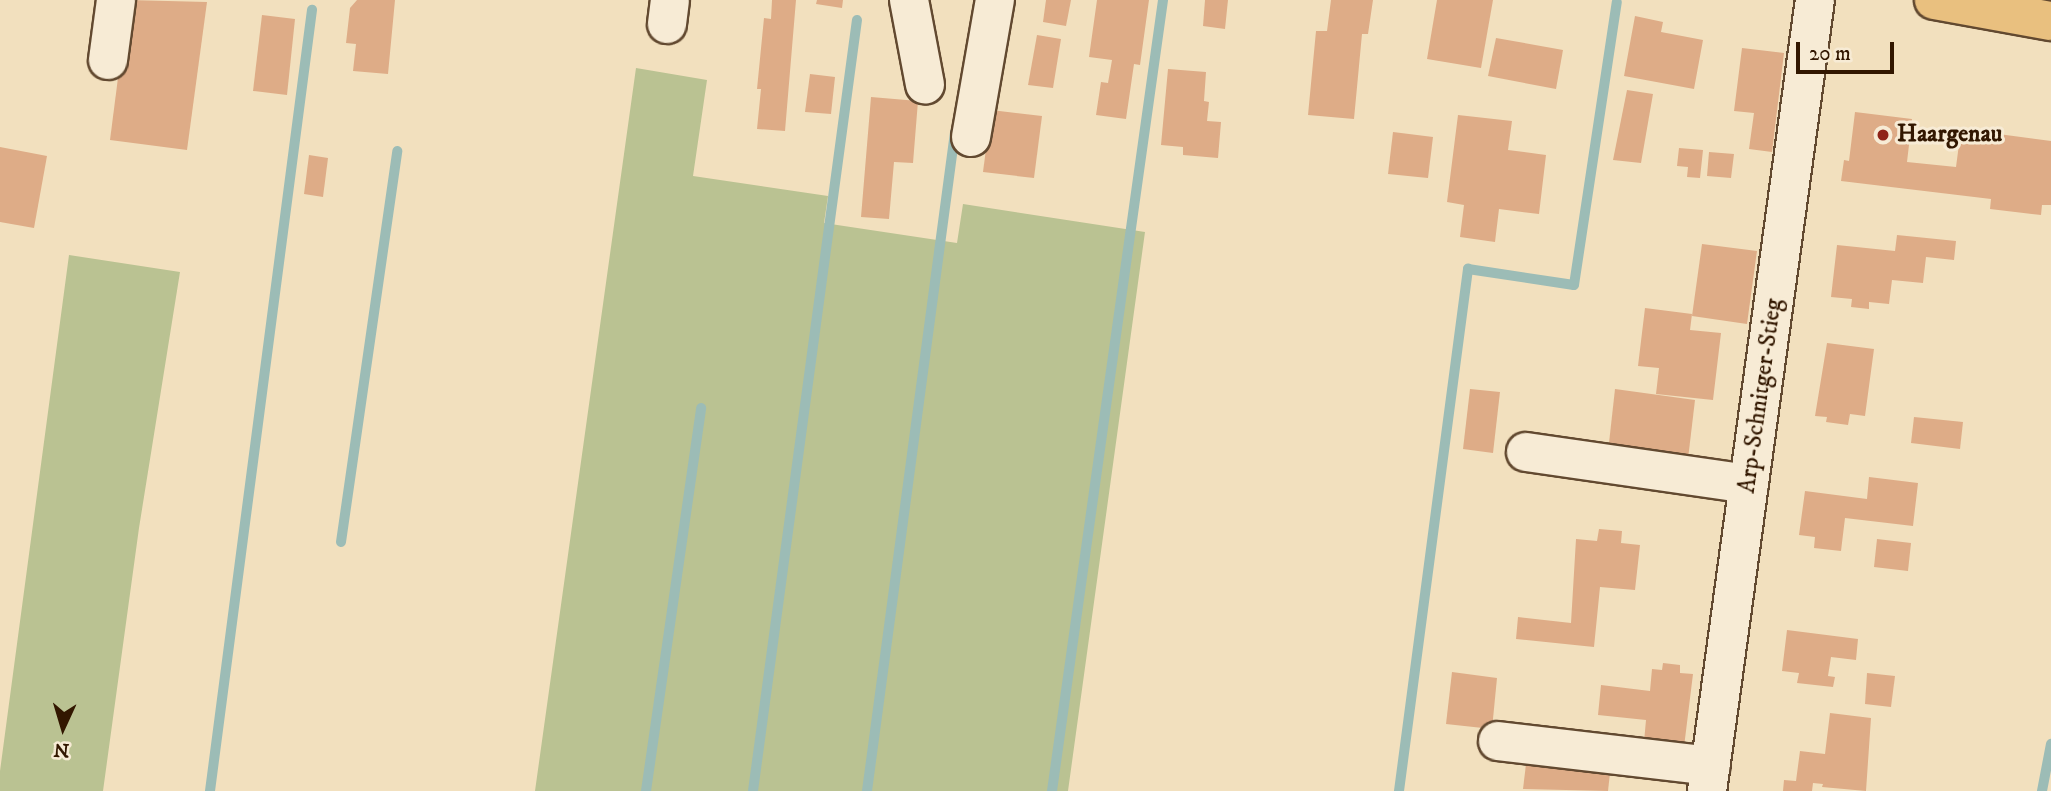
<!DOCTYPE html>
<style>
body{margin:0}
#map{position:relative;width:2051px;height:791px;overflow:hidden;background:#f2e0be;font-family:"IM FELL DW Pica",serif}
div>[style]{position:absolute}
.green>*{inset:0;background:#bac292}
.stream>*{height:10px;margin:-5px;padding:0 5px;transform-origin:5px;border-radius:5px;background:#9cbcb6}
.building>*{inset:0;background:#deac87}
.roads{filter:drop-shadow(2px 0 #624930) drop-shadow(-2px 0 #624930) drop-shadow(0 2px #624930) drop-shadow(0 -2px #624930)}
.minor>*{height:38px;margin:-19px;padding:0 19px;transform-origin:19px;border-radius:19px;background:#f7ebd5}
.major>*{height:38px;margin:-19px;padding:0 19px;transform-origin:19px;border-radius:19px;background:#e9c07f}
.dots>*{width:19px;height:19px;translate:-50% -50%;box-sizing:border-box;border:4px solid #f7ebd5;border-radius:50%}
span{translate:-50% -50%;white-space:nowrap;text-align:center;line-height:1.15;-webkit-text-stroke:6px #f7ebd5;paint-order:stroke}
.poi-label{font-size:24px;color:#321700;font-weight:700}
.left{translate:0 -50%;text-align:left}
.street-label{font-size:24px;color:#321700}
.north{position:absolute;left:28px;top:693px;width:70px;height:70px;-webkit-text-stroke:5px #f7ebd5;paint-order:stroke;rotate:184deg;font-size:19px;font-weight:700;line-height:28px;text-align:center;color:#321700}
.north::after{content:'';display:block;margin:auto;width:24px;height:32px;background:#321700;clip-path:polygon(50% 0,100% 100%,50% 72%,0 100%)}
.scale{position:absolute;left:1796px;top:42px;width:98px;height:32px;box-sizing:border-box;border:4px solid #321700;border-top:0;padding-left:9px;font-size:21px;line-height:24px;white-space:nowrap;color:#321700;-webkit-text-stroke:5px #f7ebd5;paint-order:stroke}
</style>
<div id="map">
<div class="green">
<div style="clip-path:polygon(636px 68px,707px 80px,693px 176px,828px 196px,824px 223px,957px 243px,963px 204px,1145px 232px,1068px 791px,535px 791px)"></div>
<div style="clip-path:polygon(69px 255px,180px 272px,139px 528px,103px 791px,0 791px,0 771px)"></div>
</div>
<div class="stream">
<div style="left:341px;top:542px;width:395px;rotate:-81.8deg"></div>
<div style="left:210px;top:791px;width:788px;rotate:-82.56deg"></div>
<div style="left:646px;top:791px;width:387px;rotate:-81.8deg"></div>
<div style="left:753px;top:791px;width:778px;rotate:-82.32deg"></div>
<div style="left:867px;top:791px;width:665px;rotate:-82.39deg"></div>
<div style="left:1052px;top:791px;width:799px;rotate:-82.01deg"></div>
<div style="left:1399px;top:791px;width:527px;rotate:-82.47deg"></div>
<div style="left:1468px;top:269px;width:107px;rotate:8.6deg"></div>
<div style="left:1574px;top:285px;width:286px;rotate:-81.4deg"></div>
<div style="left:2042px;top:791px;width:48px;rotate:-79.2deg"></div>
</div>
<div class="building">
<div style="clip-path:polygon(128px 0,207px 2px,187px 150px,110px 140px)"></div>
<div style="clip-path:polygon(357px 0,395px 0,388px 74px,353px 71px,356px 44px,346px 43px,350px 8px)"></div>
<div style="clip-path:polygon(772px 0,796px 0,785px 131px,757px 129px,761px 89px,757px 89px,764px 18px,771px 19px)"></div>
<div style="clip-path:polygon(817px 0,843px 0,842px 8px,816px 4px)"></div>
<div style="clip-path:polygon(1046px 0,1071px 0,1066px 26px,1043px 22px)"></div>
<div style="clip-path:polygon(1097px 0,1149px 0,1140px 65px,1134px 64px,1126px 119px,1096px 115px,1101px 82px,1108px 83px,1112px 60px,1089px 57px)"></div>
<div style="clip-path:polygon(1205px 0,1228px 0,1225px 29px,1203px 26px)"></div>
<div style="clip-path:polygon(1331px 0,1373px 0,1368px 34px,1362px 34px,1354px 119px,1308px 115px,1316px 31px,1327px 31px)"></div>
<div style="clip-path:polygon(1437px 0,1493px 0,1481px 68px,1427px 59px)"></div>
<div style="clip-path:polygon(262px 15px,295px 19px,287px 95px,253px 91px)"></div>
<div style="clip-path:polygon(1635px 16px,1663px 22px,1661px 32px,1703px 40px,1694px 89px,1624px 76px)"></div>
<div style="clip-path:polygon(1037px 35px,1061px 39px,1053px 88px,1028px 85px)"></div>
<div style="clip-path:polygon(1496px 38px,1563px 50px,1556px 89px,1488px 76px)"></div>
<div style="clip-path:polygon(1742px 48px,1784px 53px,1772px 152px,1749px 149px,1754px 113px,1734px 111px)"></div>
<div style="clip-path:polygon(1168px 69px,1206px 72px,1204px 101px,1209px 102px,1207px 121px,1221px 122px,1218px 158px,1183px 155px,1183px 147px,1161px 145px)"></div>
<div style="clip-path:polygon(810px 74px,835px 77px,831px 114px,805px 112px)"></div>
<div style="clip-path:polygon(1627px 90px,1653px 94px,1641px 163px,1613px 160px)"></div>
<div style="clip-path:polygon(871px 97px,918px 101px,913px 163px,894px 162px,889px 219px,861px 217px)"></div>
<div style="clip-path:polygon(991px 110px,1042px 116px,1034px 178px,983px 172px)"></div>
<div style="clip-path:polygon(1855px 112px,1912px 119px,1907px 162px,1956px 167px,1961px 129px,2051px 141px,2051px 205px,2042px 205px,2041px 215px,1990px 209px,1991px 199px,1841px 181px,1844px 160px,1849px 161px)"></div>
<div style="clip-path:polygon(1458px 115px,1512px 121px,1508px 150px,1546px 155px,1539px 214px,1499px 209px,1495px 242px,1460px 237px,1464px 205px,1447px 202px)"></div>
<div style="clip-path:polygon(1393px 132px,1433px 137px,1428px 178px,1388px 174px)"></div>
<div style="clip-path:polygon(0 147px,47px 156px,34px 228px,0 222px)"></div>
<div style="clip-path:polygon(1679px 148px,1703px 150px,1700px 178px,1687px 177px,1688px 167px,1677px 166px)"></div>
<div style="clip-path:polygon(1709px 152px,1734px 154px,1731px 178px,1707px 176px)"></div>
<div style="clip-path:polygon(309px 155px,328px 158px,323px 197px,304px 194px)"></div>
<div style="clip-path:polygon(1897px 235px,1956px 241px,1954px 260px,1926px 257px,1923px 283px,1892px 280px,1889px 304px,1869px 302px,1869px 309px,1851px 307px,1852px 299px,1831px 297px,1837px 245px,1895px 251px)"></div>
<div style="clip-path:polygon(1702px 244px,1757px 251px,1747px 324px,1692px 316px)"></div>
<div style="clip-path:polygon(1645px 308px,1692px 314px,1690px 330px,1721px 333px,1713px 400px,1656px 394px,1659px 368px,1638px 366px)"></div>
<div style="clip-path:polygon(1827px 343px,1874px 349px,1865px 416px,1850px 414px,1848px 425px,1826px 422px,1827px 417px,1815px 416px)"></div>
<div style="clip-path:polygon(1470px 389px,1500px 392px,1493px 453px,1463px 449px)"></div>
<div style="clip-path:polygon(1615px 389px,1695px 400px,1688px 459px,1608px 452px)"></div>
<div style="clip-path:polygon(1914px 417px,1963px 422px,1960px 449px,1911px 443px)"></div>
<div style="clip-path:polygon(1869px 477px,1918px 483px,1913px 526px,1845px 518px,1841px 551px,1814px 548px,1815px 537px,1799px 535px,1805px 491px,1867px 499px)"></div>
<div style="clip-path:polygon(1599px 529px,1622px 531px,1621px 543px,1640px 545px,1635px 590px,1600px 587px,1594px 647px,1516px 639px,1518px 617px,1571px 623px,1576px 539px,1597px 541px)"></div>
<div style="clip-path:polygon(1877px 539px,1911px 543px,1908px 571px,1874px 567px)"></div>
<div style="clip-path:polygon(1787px 630px,1858px 639px,1856px 660px,1831px 657px,1828px 676px,1835px 677px,1833px 687px,1797px 683px,1799px 673px,1782px 671px)"></div>
<div style="clip-path:polygon(1663px 663px,1680px 665px,1680px 673px,1693px 674px,1684px 747px,1644px 742px,1646px 720px,1598px 715px,1601px 685px,1650px 691px,1652px 669px,1662px 670px)"></div>
<div style="clip-path:polygon(1452px 672px,1497px 678px,1492px 729px,1446px 724px)"></div>
<div style="clip-path:polygon(1867px 673px,1895px 676px,1891px 707px,1865px 704px)"></div>
<div style="clip-path:polygon(1830px 713px,1871px 718px,1866px 791px,1822px 787px,1823px 784px,1813px 783px,1812px 791px,1783px 791px,1784px 780px,1796px 781px,1800px 751px,1825px 754px)"></div>
<div style="clip-path:polygon(1526px 764px,1610px 773px,1608px 791px,1523px 789px)"></div>
</div>
<div class="roads">
<div class="minor">
<div style="left:909px;top:0;width:86px;rotate:79.3deg"></div>
<div style="left:667px;top:24px;width:24px;rotate:-83deg"></div>
<div style="left:108px;top:60px;width:61px;rotate:-82.4deg"></div>
<div style="left:971px;top:137px;width:139px;rotate:-80.1deg"></div>
<div style="left:1526px;top:452px;width:225px;rotate:8.2deg"></div>
<div style="left:1498px;top:741px;width:214px;rotate:6.7deg"></div>
<div style="left:1707px;top:791px;width:798px;rotate:-82.23deg"></div>
</div>
<div class="major">
<div style="left:1934px;top:0;width:119px;rotate:10.2deg"></div>
</div>
</div>
<div class="dots">
<div style="left:1883px;top:135px;background:#8f2418"></div>
</div>
<div class="poi-label">
<span class="left" style="left:1897px;top:135px">Haargenau</span>
</div>
<div class="street-label">
<span style="left:1761px;top:396px;rotate:-82deg">Arp-Schnitger-Stieg</span>
</div>
<div class="north">N</div>
<div class="scale">20 m</div>
</div>
